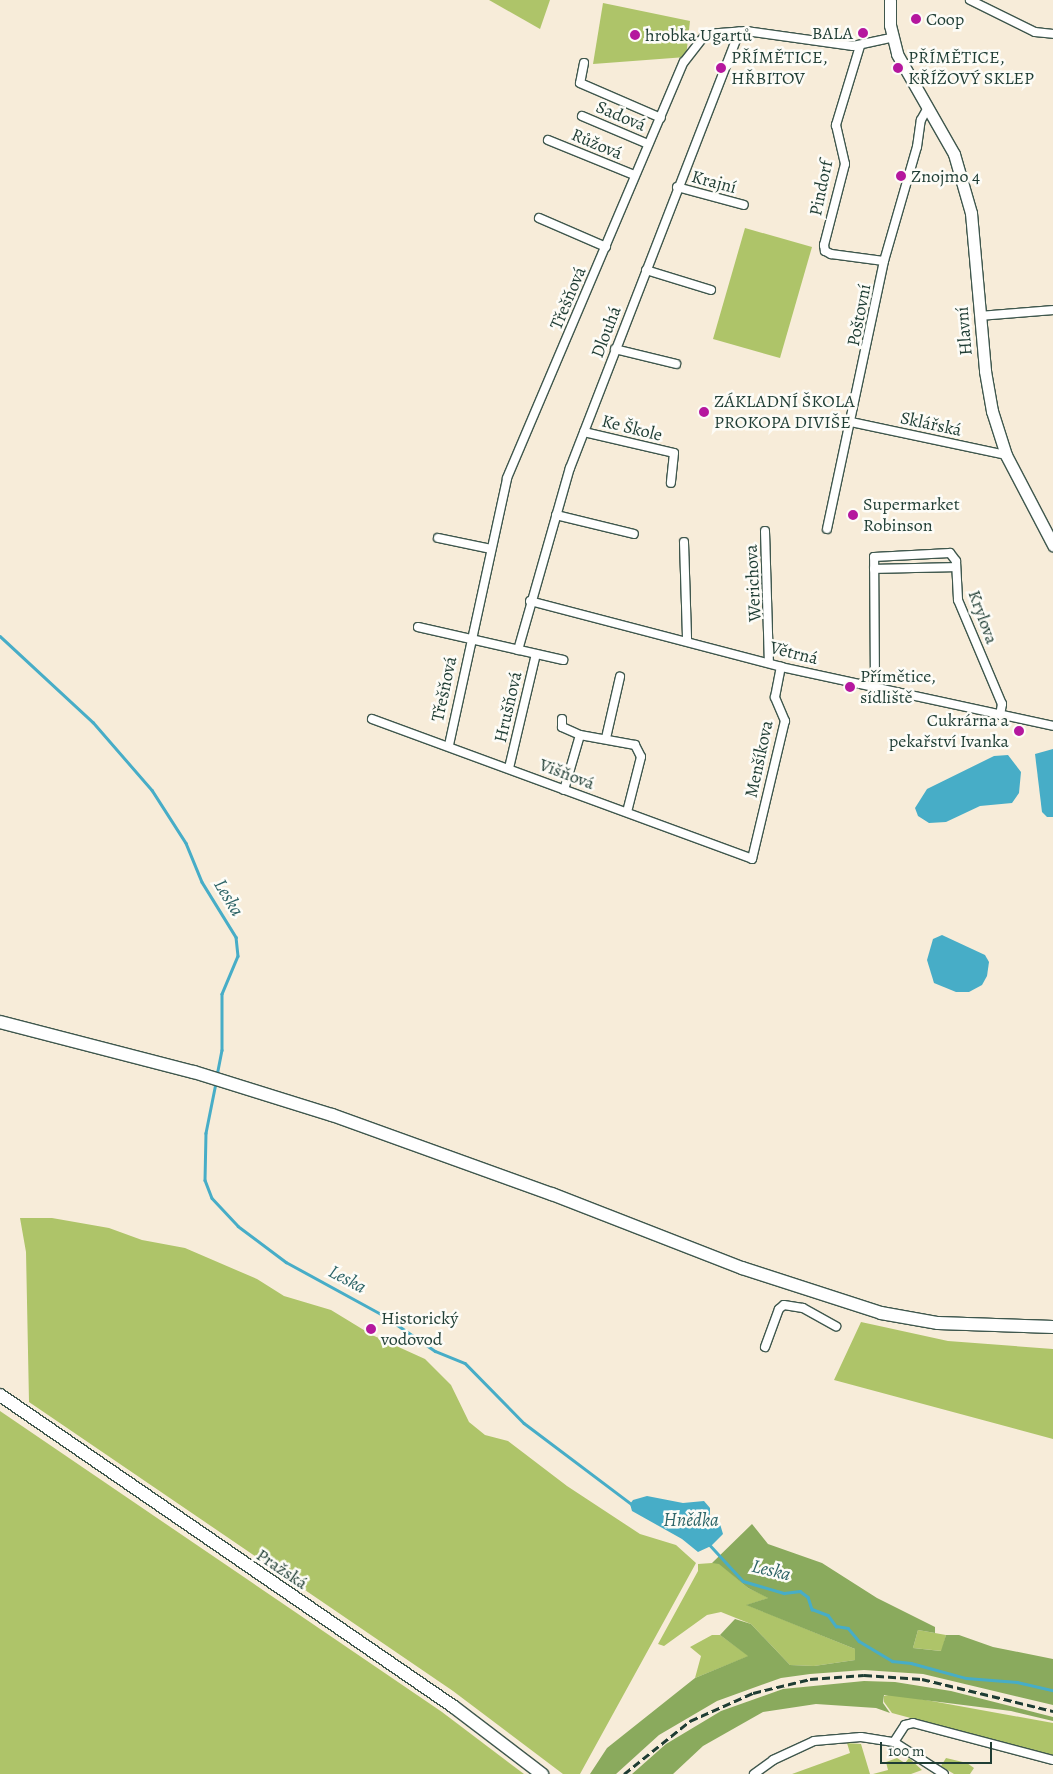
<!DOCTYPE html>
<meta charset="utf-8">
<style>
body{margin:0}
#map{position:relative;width:1053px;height:1774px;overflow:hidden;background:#f7ecd9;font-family:Alegreya,serif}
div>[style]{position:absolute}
.green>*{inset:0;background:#aec469}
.forest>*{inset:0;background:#8aaa5d}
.water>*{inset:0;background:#47adc7}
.stream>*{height:2.5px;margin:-1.25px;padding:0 1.25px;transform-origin:1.25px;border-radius:1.25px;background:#47adc7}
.roads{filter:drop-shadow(1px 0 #3f574d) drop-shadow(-1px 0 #3f574d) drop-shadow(0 1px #3f574d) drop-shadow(0 -1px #3f574d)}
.street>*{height:8px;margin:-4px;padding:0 4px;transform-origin:4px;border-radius:4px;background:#fff}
.secondary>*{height:11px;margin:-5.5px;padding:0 5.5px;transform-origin:5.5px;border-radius:5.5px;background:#fff}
.primary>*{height:12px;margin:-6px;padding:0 6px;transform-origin:6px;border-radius:6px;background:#fff}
.rail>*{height:2.5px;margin-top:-1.25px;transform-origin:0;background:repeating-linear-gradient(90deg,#1f3d34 0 8px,transparent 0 12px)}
.dots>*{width:14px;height:14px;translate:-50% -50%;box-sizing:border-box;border:2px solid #fdfcf7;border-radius:50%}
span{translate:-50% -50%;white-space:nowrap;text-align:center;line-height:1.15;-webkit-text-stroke:5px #fdfcf7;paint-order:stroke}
.poi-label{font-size:18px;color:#1f3d34}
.left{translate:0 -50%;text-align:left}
.right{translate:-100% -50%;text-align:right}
.street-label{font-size:18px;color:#1f3d34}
.water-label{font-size:19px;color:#2d6467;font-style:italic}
.scale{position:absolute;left:880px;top:1742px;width:112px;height:22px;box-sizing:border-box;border:2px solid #1f3d34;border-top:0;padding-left:6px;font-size:15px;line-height:18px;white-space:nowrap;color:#1f3d34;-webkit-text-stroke:4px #fdfcf7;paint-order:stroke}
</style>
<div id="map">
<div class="green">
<div style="clip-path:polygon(489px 0,550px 0,540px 29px)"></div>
<div style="clip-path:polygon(603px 3px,690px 21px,686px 57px,593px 64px)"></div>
<div style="clip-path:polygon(745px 228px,812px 247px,780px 358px,713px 339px)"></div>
<div style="clip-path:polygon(20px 1218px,52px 1218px,109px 1228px,142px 1240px,185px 1248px,257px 1279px,284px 1296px,331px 1310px,372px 1335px,425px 1359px,451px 1385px,469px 1422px,485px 1435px,508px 1441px,567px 1486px,640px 1534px,676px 1545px,696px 1563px,580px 1774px,563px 1774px,453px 1691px,29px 1402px,26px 1252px)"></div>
<div style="clip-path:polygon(861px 1322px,948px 1341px,1053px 1349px,1053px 1439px,834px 1380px)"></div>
<div style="clip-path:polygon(0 1411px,442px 1712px,524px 1774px,0 1774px)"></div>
<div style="clip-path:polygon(712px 1563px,719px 1563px,748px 1588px,769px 1598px,747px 1605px,855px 1649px,855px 1660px,814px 1666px,790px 1665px,751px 1624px,721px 1612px,707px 1615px,664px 1646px,658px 1644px,698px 1571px,698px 1564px)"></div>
<div style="clip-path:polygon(918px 1630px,946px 1635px,942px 1651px,913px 1648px)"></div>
<div style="clip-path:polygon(712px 1635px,720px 1635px,749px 1656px,695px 1678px,701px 1656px,690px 1647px)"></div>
<div style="clip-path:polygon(893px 1694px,1053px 1723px,1053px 1756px,892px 1713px,884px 1702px,884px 1696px)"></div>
<div style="clip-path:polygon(847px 1743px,861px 1744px,870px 1774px,792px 1774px,850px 1753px)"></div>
<div style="clip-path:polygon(897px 1758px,905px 1763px,909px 1758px,922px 1770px,911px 1774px,873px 1774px,888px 1770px,886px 1762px)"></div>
<div style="clip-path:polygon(946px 1758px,967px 1763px,974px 1768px,970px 1774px,954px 1774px,941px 1766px)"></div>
</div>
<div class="forest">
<div style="clip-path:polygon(752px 1524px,768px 1544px,822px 1563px,877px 1598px,935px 1627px,935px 1633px,918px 1630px,913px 1648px,941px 1651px,946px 1635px,959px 1635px,993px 1647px,1053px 1659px,1053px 1705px,923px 1674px,864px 1670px,810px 1674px,781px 1678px,717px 1701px,659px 1735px,616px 1774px,590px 1774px,607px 1748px,695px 1678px,748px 1656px,720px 1635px,735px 1619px,751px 1624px,790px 1665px,814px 1666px,855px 1660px,855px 1649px,746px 1605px,768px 1598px,748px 1588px,719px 1564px,712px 1563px)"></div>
<div style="clip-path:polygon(864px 1681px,895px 1682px,951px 1691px,1053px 1717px,1053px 1721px,1011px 1711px,884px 1695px,883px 1703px,890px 1713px,876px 1708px,816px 1704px,763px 1712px,703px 1746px,673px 1774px,632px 1774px,666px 1744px,721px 1711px,783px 1689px)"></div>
</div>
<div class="water">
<div style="clip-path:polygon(1053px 749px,1053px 817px,1047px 817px,1042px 812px,1035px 754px)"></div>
<div style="clip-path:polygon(1008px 755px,1021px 772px,1019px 793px,1012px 803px,980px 806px,946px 822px,929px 823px,918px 816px,915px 808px,927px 789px,994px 756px)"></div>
<div style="clip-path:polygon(942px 935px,985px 955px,989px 962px,987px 976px,982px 985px,969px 992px,956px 992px,934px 983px,927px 960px,933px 939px)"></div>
<div style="clip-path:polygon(647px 1496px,683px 1503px,704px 1501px,710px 1508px,710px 1516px,720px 1524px,723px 1534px,711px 1546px,698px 1552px,682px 1539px,632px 1511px,630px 1504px,633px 1500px)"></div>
</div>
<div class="stream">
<div style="left:0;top:636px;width:127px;rotate:42.8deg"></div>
<div style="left:93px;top:722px;width:90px;rotate:49.1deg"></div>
<div style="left:152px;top:790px;width:63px;rotate:57.3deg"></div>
<div style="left:186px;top:843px;width:42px;rotate:67.7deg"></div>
<div style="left:202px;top:882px;width:65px;rotate:58.3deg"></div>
<div style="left:236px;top:937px;width:19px;rotate:84deg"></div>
<div style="left:238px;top:956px;width:41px;rotate:112.8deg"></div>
<div style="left:222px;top:994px;width:56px;rotate:90deg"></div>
<div style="left:222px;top:1050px;width:25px;rotate:101deg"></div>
<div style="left:216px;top:1083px;width:51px;rotate:101.3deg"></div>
<div style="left:206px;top:1133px;width:47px;rotate:91.2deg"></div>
<div style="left:205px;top:1180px;width:19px;rotate:69deg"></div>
<div style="left:212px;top:1198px;width:38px;rotate:47deg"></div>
<div style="left:238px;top:1226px;width:60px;rotate:36.9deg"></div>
<div style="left:286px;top:1262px;width:111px;rotate:28.7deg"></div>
<div style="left:383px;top:1315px;width:63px;rotate:34.7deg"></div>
<div style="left:435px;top:1351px;width:32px;rotate:22deg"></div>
<div style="left:465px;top:1363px;width:84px;rotate:45.5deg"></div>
<div style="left:524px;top:1423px;width:136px;rotate:37deg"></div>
<div style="left:709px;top:1544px;width:50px;rotate:47.4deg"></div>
<div style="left:743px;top:1581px;width:43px;rotate:16.3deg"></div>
<div style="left:784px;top:1593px;width:16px;rotate:-7deg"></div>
<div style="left:800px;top:1591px;width:10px;rotate:37deg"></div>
<div style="left:808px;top:1597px;width:13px;rotate:72deg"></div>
<div style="left:812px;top:1609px;width:17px;rotate:21deg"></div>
<div style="left:828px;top:1615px;width:14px;rotate:54deg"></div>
<div style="left:836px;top:1626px;width:12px;rotate:9deg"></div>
<div style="left:848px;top:1628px;width:17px;rotate:50deg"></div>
<div style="left:859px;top:1641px;width:39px;rotate:31deg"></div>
<div style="left:892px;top:1661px;width:19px;rotate:6deg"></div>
<div style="left:911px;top:1663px;width:57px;rotate:15.3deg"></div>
<div style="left:966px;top:1678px;width:51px;rotate:4.5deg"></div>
<div style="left:1017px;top:1682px;width:37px;rotate:13deg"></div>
</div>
<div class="roads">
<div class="street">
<div style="left:970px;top:0;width:72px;rotate:26.2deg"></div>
<div style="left:1035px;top:32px;width:18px;rotate:6deg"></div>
<div style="left:860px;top:46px;width:83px;rotate:106.9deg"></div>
<div style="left:836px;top:125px;width:40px;rotate:77deg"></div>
<div style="left:845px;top:164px;width:84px;rotate:104.5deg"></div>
<div style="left:824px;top:245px;width:6px;rotate:81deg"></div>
<div style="left:825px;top:251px;width:7px;rotate:27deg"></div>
<div style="left:831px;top:254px;width:53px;rotate:7.5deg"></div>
<div style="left:584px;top:63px;width:20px;rotate:101deg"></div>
<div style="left:580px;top:83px;width:88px;rotate:23.4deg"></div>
<div style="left:582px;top:116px;width:72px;rotate:23deg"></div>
<div style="left:548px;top:140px;width:93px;rotate:22.1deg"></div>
<div style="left:677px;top:187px;width:69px;rotate:15deg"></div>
<div style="left:539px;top:218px;width:73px;rotate:23.4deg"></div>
<div style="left:646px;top:270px;width:68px;rotate:17.1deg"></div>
<div style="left:980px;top:316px;width:73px;rotate:-4.7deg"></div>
<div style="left:615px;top:349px;width:63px;rotate:13.8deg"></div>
<div style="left:851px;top:422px;width:158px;rotate:12deg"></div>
<div style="left:584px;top:432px;width:92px;rotate:13.1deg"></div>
<div style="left:674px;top:453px;width:30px;rotate:96deg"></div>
<div style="left:556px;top:515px;width:80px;rotate:13.7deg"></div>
<div style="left:827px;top:529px;width:274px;rotate:-78deg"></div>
<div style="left:884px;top:261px;width:119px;rotate:-73.9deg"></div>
<div style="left:917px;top:147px;width:27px;rotate:-82deg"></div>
<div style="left:921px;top:120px;width:13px;rotate:-61deg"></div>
<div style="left:765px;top:531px;width:132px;rotate:88.3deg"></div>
<div style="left:438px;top:538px;width:54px;rotate:11.7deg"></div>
<div style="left:684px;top:542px;width:98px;rotate:88.2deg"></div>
<div style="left:874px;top:569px;width:82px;rotate:-1.4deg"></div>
<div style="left:530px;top:601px;width:260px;rotate:14.7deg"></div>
<div style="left:781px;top:667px;width:278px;rotate:12.2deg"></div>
<div style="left:418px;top:627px;width:149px;rotate:12.8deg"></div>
<div style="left:518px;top:650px;width:189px;rotate:-74.1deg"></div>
<div style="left:570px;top:468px;width:468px;rotate:-68.8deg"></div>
<div style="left:875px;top:687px;width:130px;rotate:-90.4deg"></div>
<div style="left:874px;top:557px;width:76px;rotate:-3deg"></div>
<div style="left:950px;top:553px;width:10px;rotate:53deg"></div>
<div style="left:956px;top:561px;width:39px;rotate:87deg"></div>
<div style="left:958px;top:600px;width:113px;rotate:67.1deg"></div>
<div style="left:1002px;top:704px;width:11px;rotate:100deg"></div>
<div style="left:372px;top:719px;width:405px;rotate:20.2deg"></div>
<div style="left:752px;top:859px;width:142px;rotate:-76.6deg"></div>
<div style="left:785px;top:721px;width:26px;rotate:-113deg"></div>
<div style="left:775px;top:697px;width:31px;rotate:-79deg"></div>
<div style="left:562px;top:719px;width:8px;rotate:90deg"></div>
<div style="left:562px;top:727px;width:20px;rotate:24deg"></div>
<div style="left:606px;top:738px;width:63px;rotate:-77.1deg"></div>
<div style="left:449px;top:745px;width:273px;rotate:-77.7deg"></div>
<div style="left:507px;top:478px;width:452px;rotate:-67deg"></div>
<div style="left:684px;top:62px;width:36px;rotate:-52deg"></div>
<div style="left:706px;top:34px;width:40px;rotate:-4.3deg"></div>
<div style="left:746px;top:31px;width:108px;rotate:8deg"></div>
<div style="left:853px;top:46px;width:40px;rotate:-12deg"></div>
<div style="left:509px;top:768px;width:117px;rotate:-76.7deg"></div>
<div style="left:564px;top:790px;width:57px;rotate:-73.8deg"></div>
<div style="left:580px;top:735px;width:56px;rotate:10.3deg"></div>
<div style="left:635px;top:745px;width:13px;rotate:63deg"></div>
<div style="left:641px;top:757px;width:57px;rotate:104.3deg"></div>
<div style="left:765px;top:1347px;width:40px;rotate:-69.8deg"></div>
<div style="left:779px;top:1309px;width:6px;rotate:-39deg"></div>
<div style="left:784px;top:1305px;width:19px;rotate:9deg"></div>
<div style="left:803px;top:1308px;width:38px;rotate:29deg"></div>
<div style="left:894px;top:1742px;width:20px;rotate:-57deg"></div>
<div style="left:905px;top:1725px;width:8px;rotate:-14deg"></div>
<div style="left:913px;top:1723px;width:145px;rotate:14.8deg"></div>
<div style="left:754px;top:1774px;width:24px;rotate:-36deg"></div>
<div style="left:773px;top:1760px;width:45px;rotate:-24.9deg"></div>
<div style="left:814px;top:1741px;width:47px;rotate:-4.9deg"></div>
<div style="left:861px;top:1737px;width:33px;rotate:9deg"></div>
<div style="left:894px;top:1742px;width:59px;rotate:32.6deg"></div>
</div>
<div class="secondary">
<div style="left:890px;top:0;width:25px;rotate:90deg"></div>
<div style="left:890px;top:25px;width:30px;rotate:76deg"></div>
<div style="left:897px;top:54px;width:115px;rotate:60.3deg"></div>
<div style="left:954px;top:154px;width:61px;rotate:73.9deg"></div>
<div style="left:971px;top:213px;width:159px;rotate:84.9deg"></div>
<div style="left:985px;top:371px;width:41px;rotate:80.1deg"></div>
<div style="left:992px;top:411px;width:46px;rotate:72.3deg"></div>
<div style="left:1006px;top:455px;width:102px;rotate:62.4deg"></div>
</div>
<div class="primary">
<div style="left:0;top:1022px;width:200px;rotate:14.5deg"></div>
<div style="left:194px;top:1072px;width:145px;rotate:17.3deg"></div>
<div style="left:332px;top:1115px;width:234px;rotate:19.8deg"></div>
<div style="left:552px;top:1194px;width:204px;rotate:21.3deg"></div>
<div style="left:742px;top:1268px;width:146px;rotate:17.9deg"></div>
<div style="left:881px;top:1313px;width:58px;rotate:10deg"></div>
<div style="left:938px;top:1323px;width:115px;rotate:2deg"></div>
<div style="left:0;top:1395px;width:551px;rotate:34.5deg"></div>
<div style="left:454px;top:1707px;width:111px;rotate:37.3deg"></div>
</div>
</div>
<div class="rail">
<div style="left:624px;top:1774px;width:85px;rotate:-38.8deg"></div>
<div style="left:690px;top:1721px;width:69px;rotate:-24deg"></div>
<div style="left:753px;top:1693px;width:59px;rotate:-13.8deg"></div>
<div style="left:810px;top:1679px;width:54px;rotate:-4.2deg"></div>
<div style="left:864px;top:1675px;width:58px;rotate:3.9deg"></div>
<div style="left:922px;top:1679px;width:135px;rotate:13.7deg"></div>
</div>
<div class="dots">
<div style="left:916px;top:19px;background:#b5179e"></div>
<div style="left:863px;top:33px;background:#b5179e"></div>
<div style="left:635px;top:35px;background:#b5179e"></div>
<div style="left:721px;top:68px;background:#b5179e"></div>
<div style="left:898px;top:68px;background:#b5179e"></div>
<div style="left:901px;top:176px;background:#b5179e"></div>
<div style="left:704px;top:412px;background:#b5179e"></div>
<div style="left:853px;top:515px;background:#b5179e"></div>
<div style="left:850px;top:687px;background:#b5179e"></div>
<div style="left:1019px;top:731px;background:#b5179e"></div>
<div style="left:371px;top:1329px;background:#b5179e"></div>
</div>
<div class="poi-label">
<span class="left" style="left:926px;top:19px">Coop</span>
<span class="right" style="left:853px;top:33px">BALA</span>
<span class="left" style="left:645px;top:35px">hrobka Ugartů</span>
<span class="left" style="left:731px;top:68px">PŘÍMĚTICE,<br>HŘBITOV</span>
<span class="left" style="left:908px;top:68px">PŘÍMĚTICE,<br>KŘÍŽOVÝ SKLEP</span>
<span class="left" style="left:911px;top:176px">Znojmo 4</span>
<span class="left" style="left:714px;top:412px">ZÁKLADNÍ ŠKOLA<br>PROKOPA DIVIŠE</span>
<span class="left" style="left:863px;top:515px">Supermarket<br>Robinson</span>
<span class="left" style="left:860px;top:687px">Přímětice,<br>sídliště</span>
<span class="right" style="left:1009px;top:731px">Cukrárna a<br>pekařství Ivanka</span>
<span class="left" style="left:381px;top:1329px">Historický<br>vodovod</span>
</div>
<div class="street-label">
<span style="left:621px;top:116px;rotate:23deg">Sadová</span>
<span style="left:597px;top:144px;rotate:23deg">Růžová</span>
<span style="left:714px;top:182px;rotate:15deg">Krajní</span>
<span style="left:821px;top:188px;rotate:-78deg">Pindorf</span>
<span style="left:568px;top:298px;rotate:-67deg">Třešňová</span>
<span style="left:859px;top:315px;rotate:-79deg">Poštovní</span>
<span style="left:964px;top:331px;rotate:-95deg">Hlavní</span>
<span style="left:606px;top:332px;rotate:-69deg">Dlouhá</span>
<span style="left:931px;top:424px;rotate:12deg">Sklářská</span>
<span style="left:632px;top:428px;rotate:14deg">Ke Škole</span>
<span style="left:753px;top:583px;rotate:-93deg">Werichova</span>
<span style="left:983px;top:617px;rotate:70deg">Krylova</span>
<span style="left:794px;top:653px;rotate:14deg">Větrná</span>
<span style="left:444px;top:689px;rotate:-78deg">Třešňová</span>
<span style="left:508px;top:707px;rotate:-77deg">Hrušňová</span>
<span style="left:759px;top:759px;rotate:-78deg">Menšíkova</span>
<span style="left:567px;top:774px;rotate:21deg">Višňová</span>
<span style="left:282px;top:1569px;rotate:34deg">Pražská</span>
</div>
<div class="water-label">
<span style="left:228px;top:898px;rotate:59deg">Leska</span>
<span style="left:347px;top:1280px;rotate:28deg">Leska</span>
<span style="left:691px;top:1521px">Hnědka</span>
<span style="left:771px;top:1571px;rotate:14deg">Leska</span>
</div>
<div class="scale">100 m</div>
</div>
